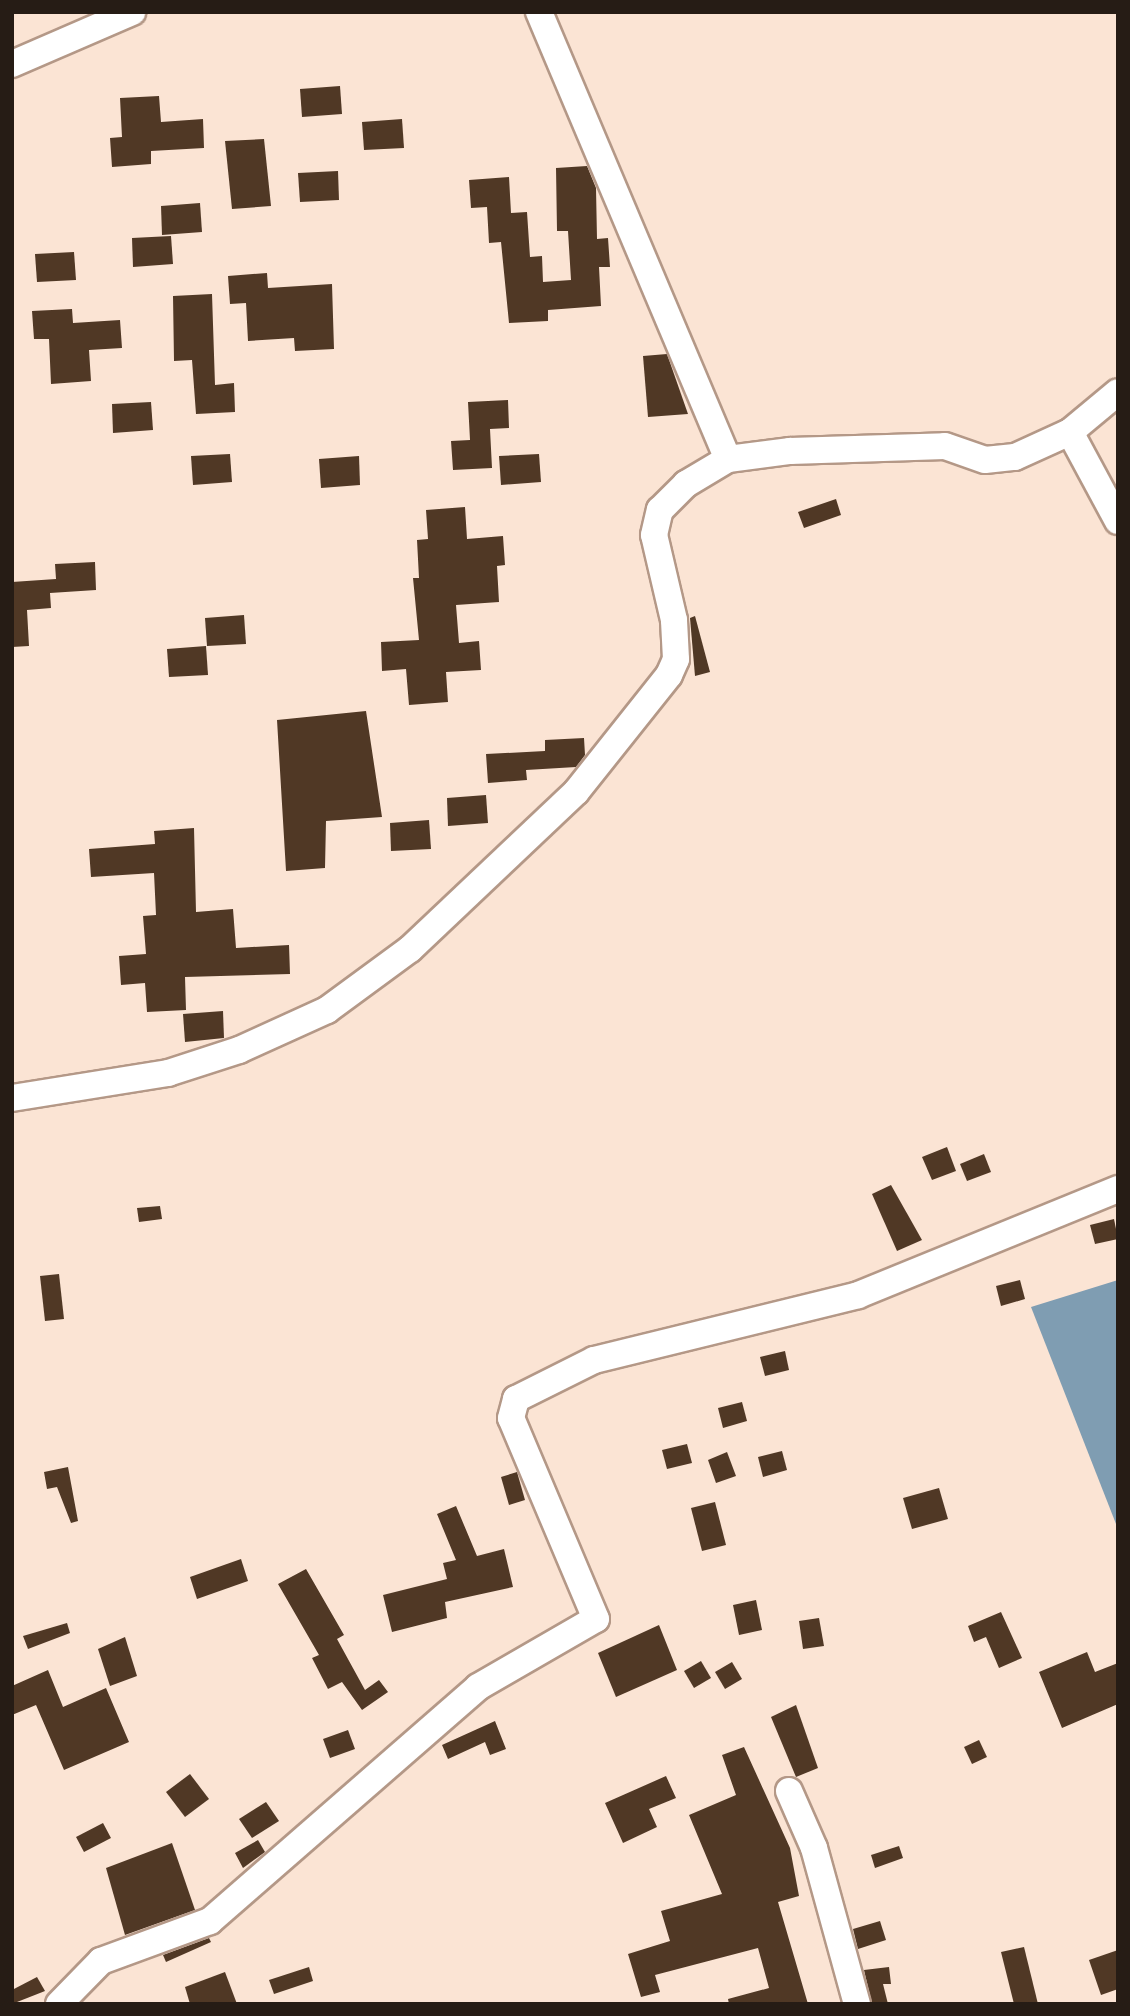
<!DOCTYPE html>
<style>
body{margin:0}
#map{position:relative;width:1130px;height:2016px;overflow:hidden;background:#fbe4d4;font-family:"Public Sans",sans-serif}
div>[style]{position:absolute}
.water>*{inset:0;background:#7f9db2}
.building>*{inset:0;background:#503825}
.roads{filter:drop-shadow(2px 0 #b49887) drop-shadow(-2px 0 #b49887) drop-shadow(0 2px #b49887) drop-shadow(0 -2px #b49887)}
.minor>*{height:26px;margin:-13px;padding:0 13px;transform-origin:13px;border-radius:13px;background:#fff}
span{translate:-50% -50%;white-space:nowrap;text-align:center;line-height:1.15;-webkit-text-stroke:7px #fff;paint-order:stroke}
.frame{position:absolute;inset:0;border:14px solid #261c15;pointer-events:none}
</style>
<div id="map">
<div class="water">
<div style="clip-path:polygon(1118px 1280px,1118px 1529px,1031px 1307px)"></div>
</div>
<div class="building">
<div style="clip-path:polygon(340px 86px,342px 114px,302px 117px,300px 89px)"></div>
<div style="clip-path:polygon(159px 96px,161px 122px,203px 119px,204px 148px,151px 151px,151px 164px,112px 167px,110px 138px,122px 137px,120px 98px)"></div>
<div style="clip-path:polygon(402px 119px,404px 148px,364px 150px,362px 122px)"></div>
<div style="clip-path:polygon(264px 139px,271px 206px,232px 209px,225px 141px)"></div>
<div style="clip-path:polygon(587px 166px,596px 188px,597px 239px,608px 238px,610px 267px,599px 267px,601px 306px,548px 310px,548px 321px,509px 323px,501px 242px,489px 243px,487px 207px,471px 208px,469px 180px,509px 177px,511px 213px,527px 212px,530px 257px,542px 256px,543px 282px,571px 280px,568px 231px,557px 231px,556px 168px)"></div>
<div style="clip-path:polygon(338px 171px,339px 200px,300px 202px,298px 173px)"></div>
<div style="clip-path:polygon(200px 203px,202px 232px,162px 235px,161px 206px)"></div>
<div style="clip-path:polygon(171px 236px,173px 264px,133px 267px,132px 238px)"></div>
<div style="clip-path:polygon(74px 252px,76px 280px,37px 282px,35px 254px)"></div>
<div style="clip-path:polygon(267px 273px,268px 288px,332px 284px,334px 349px,295px 351px,294px 338px,248px 341px,246px 303px,230px 304px,228px 276px)"></div>
<div style="clip-path:polygon(212px 294px,215px 385px,234px 383px,235px 412px,196px 414px,192px 360px,174px 361px,173px 296px)"></div>
<div style="clip-path:polygon(72px 309px,73px 323px,120px 320px,122px 348px,89px 350px,91px 381px,51px 384px,49px 339px,34px 339px,32px 311px)"></div>
<div style="clip-path:polygon(667px 354px,688px 414px,648px 417px,643px 356px)"></div>
<div style="clip-path:polygon(508px 400px,509px 428px,490px 429px,492px 468px,453px 470px,451px 441px,470px 440px,468px 402px)"></div>
<div style="clip-path:polygon(151px 402px,153px 430px,113px 433px,112px 404px)"></div>
<div style="clip-path:polygon(230px 454px,232px 482px,193px 485px,191px 456px)"></div>
<div style="clip-path:polygon(539px 454px,541px 482px,501px 485px,499px 456px)"></div>
<div style="clip-path:polygon(359px 456px,360px 485px,321px 488px,319px 459px)"></div>
<div style="clip-path:polygon(836px 499px,841px 515px,804px 528px,798px 512px)"></div>
<div style="clip-path:polygon(465px 507px,467px 539px,503px 536px,505px 565px,497px 566px,499px 602px,456px 605px,459px 643px,479px 641px,481px 670px,446px 672px,448px 702px,409px 705px,406px 669px,382px 671px,381px 642px,419px 640px,413px 578px,419px 578px,417px 540px,428px 539px,426px 510px)"></div>
<div style="clip-path:polygon(95px 562px,96px 590px,50px 593px,51px 608px,27px 610px,29px 646px,12px 647px,12px 582px,56px 579px,55px 564px)"></div>
<div style="clip-path:polygon(244px 615px,246px 644px,207px 646px,205px 618px)"></div>
<div style="clip-path:polygon(695px 616px,710px 672px,695px 676px,690px 618px)"></div>
<div style="clip-path:polygon(206px 646px,208px 675px,169px 677px,167px 649px)"></div>
<div style="clip-path:polygon(366px 711px,382px 817px,326px 821px,325px 868px,286px 871px,277px 720px)"></div>
<div style="clip-path:polygon(584px 738px,585px 755px,576px 767px,526px 770px,527px 780px,488px 783px,486px 754px,545px 751px,545px 740px)"></div>
<div style="clip-path:polygon(486px 795px,488px 823px,448px 826px,447px 798px)"></div>
<div style="clip-path:polygon(429px 820px,431px 849px,391px 851px,390px 823px)"></div>
<div style="clip-path:polygon(194px 828px,196px 912px,233px 909px,236px 948px,289px 945px,290px 974px,185px 977px,186px 1010px,147px 1012px,145px 983px,121px 985px,119px 956px,146px 954px,143px 916px,156px 915px,154px 873px,91px 877px,89px 849px,155px 844px,154px 831px)"></div>
<div style="clip-path:polygon(223px 1011px,224px 1038px,185px 1042px,183px 1014px)"></div>
<div style="clip-path:polygon(947px 1147px,956px 1171px,932px 1180px,922px 1157px)"></div>
<div style="clip-path:polygon(984px 1154px,991px 1172px,967px 1181px,960px 1164px)"></div>
<div style="clip-path:polygon(891px 1185px,922px 1240px,897px 1251px,872px 1194px)"></div>
<div style="clip-path:polygon(160px 1206px,162px 1219px,139px 1222px,137px 1208px)"></div>
<div style="clip-path:polygon(1114px 1219px,1118px 1239px,1095px 1244px,1090px 1225px)"></div>
<div style="clip-path:polygon(59px 1274px,64px 1319px,45px 1321px,40px 1276px)"></div>
<div style="clip-path:polygon(1020px 1280px,1025px 1299px,1001px 1306px,996px 1286px)"></div>
<div style="clip-path:polygon(785px 1351px,789px 1370px,765px 1376px,760px 1357px)"></div>
<div style="clip-path:polygon(742px 1402px,747px 1421px,723px 1428px,718px 1408px)"></div>
<div style="clip-path:polygon(687px 1444px,692px 1463px,667px 1469px,662px 1450px)"></div>
<div style="clip-path:polygon(782px 1451px,787px 1470px,763px 1477px,758px 1457px)"></div>
<div style="clip-path:polygon(727px 1452px,736px 1476px,716px 1483px,708px 1460px)"></div>
<div style="clip-path:polygon(68px 1467px,78px 1521px,71px 1523px,57px 1487px,47px 1489px,44px 1472px)"></div>
<div style="clip-path:polygon(517px 1472px,525px 1500px,509px 1505px,501px 1477px)"></div>
<div style="clip-path:polygon(939px 1488px,948px 1519px,912px 1529px,903px 1498px)"></div>
<div style="clip-path:polygon(715px 1502px,726px 1545px,702px 1551px,691px 1508px)"></div>
<div style="clip-path:polygon(456px 1506px,477px 1556px,504px 1549px,513px 1587px,445px 1602px,447px 1618px,392px 1632px,383px 1595px,447px 1579px,443px 1563px,456px 1560px,437px 1514px)"></div>
<div style="clip-path:polygon(241px 1559px,248px 1581px,197px 1599px,190px 1577px)"></div>
<div style="clip-path:polygon(306px 1569px,344px 1635px,337px 1639px,365px 1690px,379px 1680px,388px 1692px,362px 1710px,342px 1682px,328px 1689px,312px 1658px,319px 1655px,278px 1584px)"></div>
<div style="clip-path:polygon(756px 1600px,762px 1630px,739px 1635px,733px 1605px)"></div>
<div style="clip-path:polygon(1001px 1612px,1022px 1658px,999px 1668px,986px 1637px,974px 1642px,968px 1626px)"></div>
<div style="clip-path:polygon(819px 1618px,824px 1646px,803px 1649px,799px 1621px)"></div>
<div style="clip-path:polygon(67px 1623px,70px 1633px,28px 1649px,23px 1636px)"></div>
<div style="clip-path:polygon(659px 1625px,677px 1670px,616px 1697px,598px 1653px)"></div>
<div style="clip-path:polygon(125px 1637px,137px 1676px,110px 1686px,98px 1649px)"></div>
<div style="clip-path:polygon(1087px 1652px,1095px 1672px,1118px 1663px,1118px 1704px,1062px 1728px,1039px 1672px)"></div>
<div style="clip-path:polygon(701px 1661px,711px 1678px,694px 1688px,684px 1671px)"></div>
<div style="clip-path:polygon(732px 1662px,742px 1679px,725px 1689px,715px 1672px)"></div>
<div style="clip-path:polygon(48px 1670px,63px 1707px,106px 1688px,129px 1742px,64px 1770px,36px 1705px,12px 1715px,12px 1686px)"></div>
<div style="clip-path:polygon(796px 1705px,818px 1768px,796px 1777px,771px 1717px)"></div>
<div style="clip-path:polygon(495px 1721px,506px 1749px,490px 1755px,485px 1742px,448px 1759px,442px 1745px)"></div>
<div style="clip-path:polygon(348px 1730px,355px 1749px,330px 1758px,323px 1739px)"></div>
<div style="clip-path:polygon(979px 1740px,987px 1757px,972px 1764px,964px 1747px)"></div>
<div style="clip-path:polygon(744px 1747px,790px 1848px,799px 1896px,778px 1902px,808px 2004px,729px 2004px,728px 1999px,769px 1988px,758px 1948px,655px 1975px,660px 1992px,641px 1997px,628px 1954px,670px 1941px,661px 1911px,722px 1894px,689px 1815px,736px 1795px,722px 1755px)"></div>
<div style="clip-path:polygon(190px 1774px,209px 1799px,185px 1817px,166px 1792px)"></div>
<div style="clip-path:polygon(666px 1776px,676px 1798px,649px 1809px,657px 1827px,623px 1843px,605px 1803px)"></div>
<div style="clip-path:polygon(266px 1802px,279px 1821px,252px 1838px,239px 1819px)"></div>
<div style="clip-path:polygon(103px 1823px,111px 1838px,84px 1852px,76px 1837px)"></div>
<div style="clip-path:polygon(258px 1840px,265px 1852px,243px 1868px,235px 1853px)"></div>
<div style="clip-path:polygon(172px 1843px,195px 1910px,125px 1935px,106px 1868px)"></div>
<div style="clip-path:polygon(899px 1846px,903px 1858px,875px 1868px,871px 1855px)"></div>
<div style="clip-path:polygon(880px 1921px,886px 1940px,858px 1949px,853px 1929px)"></div>
<div style="clip-path:polygon(209px 1938px,211px 1942px,166px 1962px,163px 1955px)"></div>
<div style="clip-path:polygon(1024px 1947px,1038px 2004px,1014px 2004px,1001px 1952px)"></div>
<div style="clip-path:polygon(1118px 1950px,1118px 1989px,1101px 1995px,1089px 1960px)"></div>
<div style="clip-path:polygon(309px 1967px,313px 1981px,274px 1994px,269px 1980px)"></div>
<div style="clip-path:polygon(889px 1967px,891px 1984px,883px 1984px,888px 2004px,872px 2004px,864px 1970px)"></div>
<div style="clip-path:polygon(225px 1972px,237px 2004px,190px 2004px,185px 1987px)"></div>
<div style="clip-path:polygon(37px 1977px,45px 1991px,12px 2004px,12px 1990px)"></div>
</div>
<div class="roads">
<div class="minor">
<div style="left:539px;top:12px;width:485px;rotate:67.1deg"></div>
<div style="left:12px;top:64px;width:131px;rotate:-23.4deg"></div>
<div style="left:1070px;top:432px;width:101px;rotate:61.7deg"></div>
<div style="left:12px;top:1098px;width:158px;rotate:-9.1deg"></div>
<div style="left:168px;top:1073px;width:75px;rotate:-17.9deg"></div>
<div style="left:239px;top:1050px;width:97px;rotate:-24.4deg"></div>
<div style="left:327px;top:1010px;width:103px;rotate:-36.3deg"></div>
<div style="left:410px;top:949px;width:228px;rotate:-43.4deg"></div>
<div style="left:576px;top:792px;width:149px;rotate:-51.5deg"></div>
<div style="left:669px;top:675px;width:17px;rotate:-66deg"></div>
<div style="left:676px;top:659px;width:39px;rotate:-93deg"></div>
<div style="left:674px;top:620px;width:87px;rotate:-103.2deg"></div>
<div style="left:654px;top:535px;width:26px;rotate:-77deg"></div>
<div style="left:660px;top:510px;width:37px;rotate:-45deg"></div>
<div style="left:686px;top:484px;width:49px;rotate:-30.8deg"></div>
<div style="left:728px;top:459px;width:63px;rotate:-7.4deg"></div>
<div style="left:790px;top:451px;width:155px;rotate:-1.8deg"></div>
<div style="left:945px;top:446px;width:42px;rotate:19.3deg"></div>
<div style="left:985px;top:460px;width:30px;rotate:-6deg"></div>
<div style="left:1015px;top:457px;width:60px;rotate:-24.4deg"></div>
<div style="left:1070px;top:432px;width:62px;rotate:-39.8deg"></div>
<div style="left:789px;top:1791px;width:62px;rotate:66.3deg"></div>
<div style="left:814px;top:1848px;width:162px;rotate:74.6deg"></div>
<div style="left:59px;top:2004px;width:60px;rotate:-45.7deg"></div>
<div style="left:101px;top:1961px;width:116px;rotate:-20.2deg"></div>
<div style="left:210px;top:1921px;width:356px;rotate:-41.1deg"></div>
<div style="left:478px;top:1687px;width:136px;rotate:-30deg"></div>
<div style="left:596px;top:1619px;width:218px;rotate:-112.9deg"></div>
<div style="left:511px;top:1418px;width:20px;rotate:-75deg"></div>
<div style="left:516px;top:1399px;width:87px;rotate:-26.6deg"></div>
<div style="left:594px;top:1360px;width:272px;rotate:-13.8deg"></div>
<div style="left:858px;top:1295px;width:281px;rotate:-22.2deg"></div>
</div>
</div>
<div class="frame"></div>
</div>
